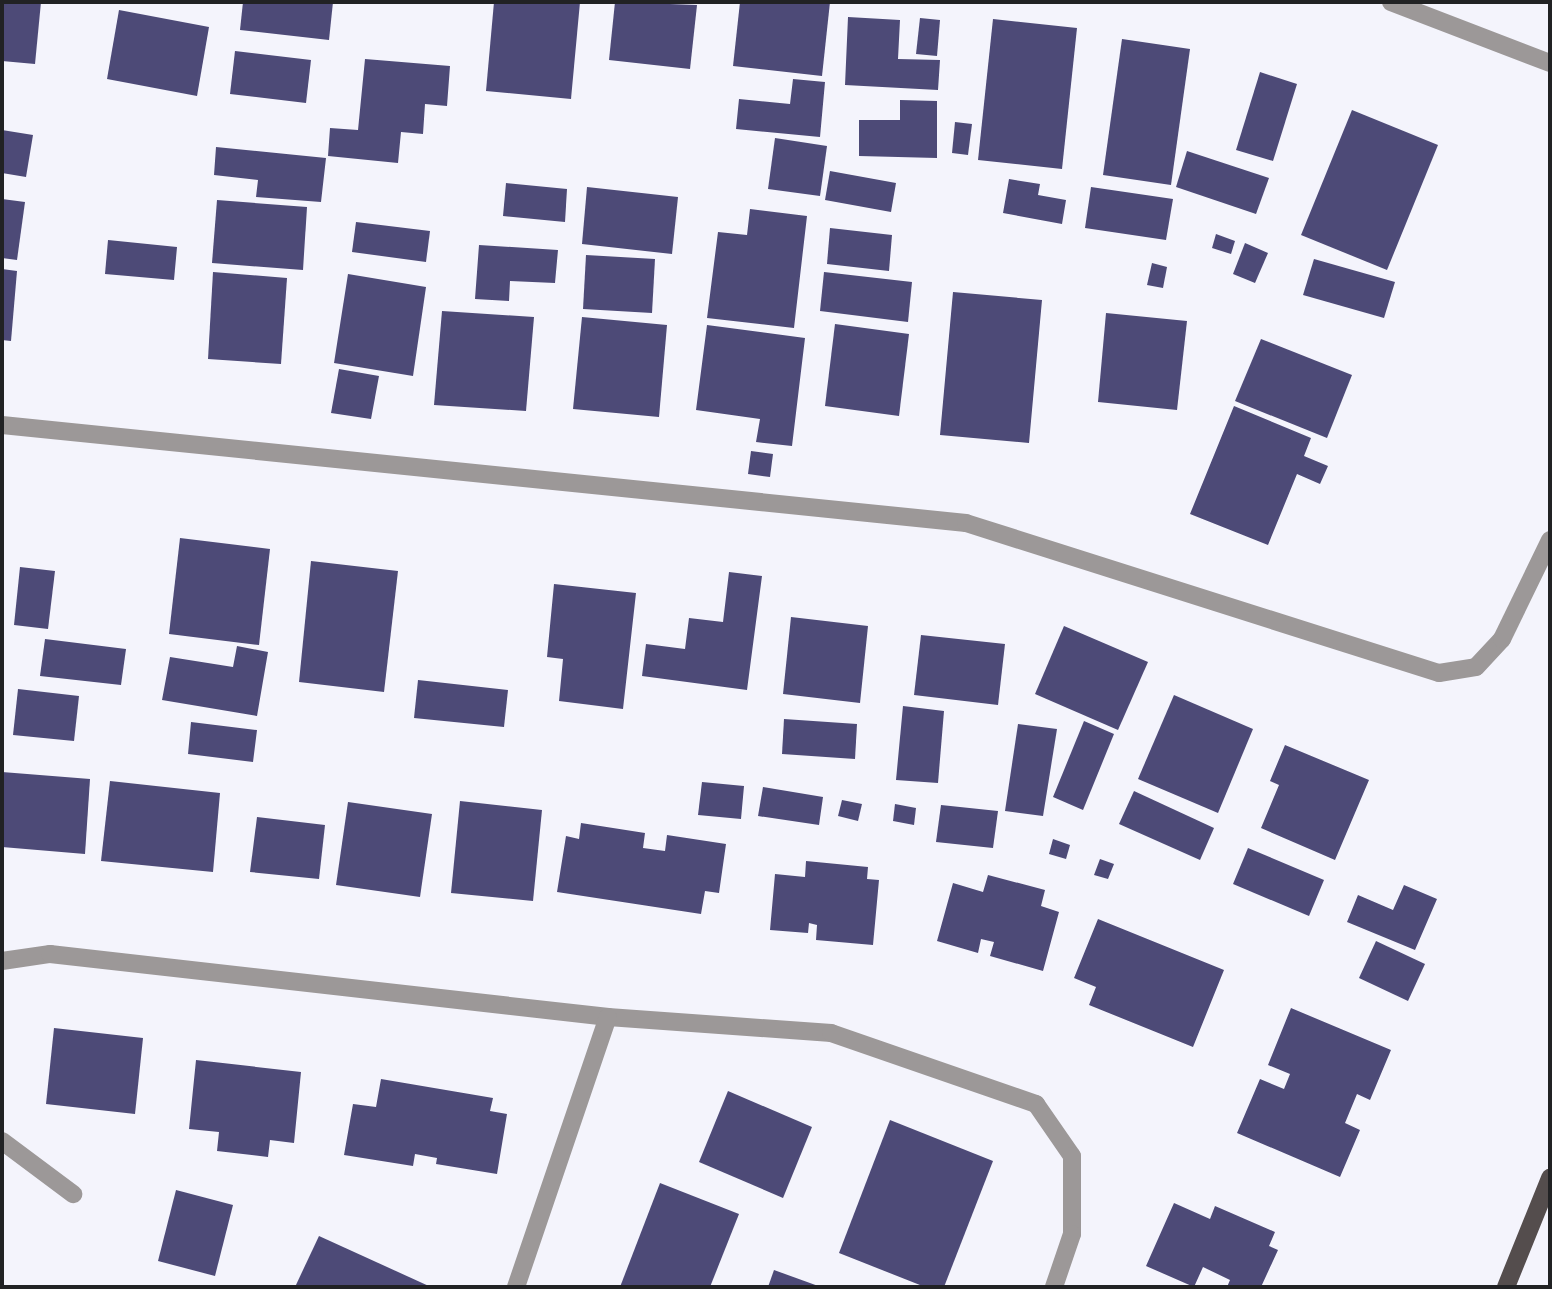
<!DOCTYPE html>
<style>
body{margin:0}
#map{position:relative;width:1552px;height:1289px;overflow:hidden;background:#f4f4fc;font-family:"IBM Plex Serif",serif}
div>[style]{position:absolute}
.building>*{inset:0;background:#4d4a77}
.street>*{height:18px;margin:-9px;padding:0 9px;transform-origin:9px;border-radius:9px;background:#9c9898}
.primary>*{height:18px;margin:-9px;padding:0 9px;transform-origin:9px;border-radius:9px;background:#544d4d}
span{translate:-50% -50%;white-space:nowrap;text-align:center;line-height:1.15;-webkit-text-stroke:7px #fff;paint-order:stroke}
.frame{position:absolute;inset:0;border:4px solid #212224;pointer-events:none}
</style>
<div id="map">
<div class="building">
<div style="clip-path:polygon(2px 2px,41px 2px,35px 64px,2px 61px)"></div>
<div style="clip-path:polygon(243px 2px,333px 2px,329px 40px,240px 30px)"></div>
<div style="clip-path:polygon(494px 2px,580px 2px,571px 99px,486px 91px)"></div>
<div style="clip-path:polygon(615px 2px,697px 5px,690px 69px,609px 60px)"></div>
<div style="clip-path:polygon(740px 2px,830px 2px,822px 76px,733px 66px)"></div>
<div style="clip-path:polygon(119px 10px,209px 27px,197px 96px,107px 79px)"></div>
<div style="clip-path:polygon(848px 17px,900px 20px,898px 59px,940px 60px,938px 90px,845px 85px)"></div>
<div style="clip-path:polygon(920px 18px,940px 20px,937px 56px,916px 54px)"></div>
<div style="clip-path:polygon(993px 19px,1077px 28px,1062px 169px,978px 160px)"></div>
<div style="clip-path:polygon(1122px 39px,1190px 49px,1171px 185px,1103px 175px)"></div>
<div style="clip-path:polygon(235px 51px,311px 60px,306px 103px,230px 94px)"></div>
<div style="clip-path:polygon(365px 59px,450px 66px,447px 106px,425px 104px,423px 134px,401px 132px,398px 163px,328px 156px,330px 128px,358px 130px)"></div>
<div style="clip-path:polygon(1260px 72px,1297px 84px,1273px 161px,1236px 150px)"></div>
<div style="clip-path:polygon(793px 79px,825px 82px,820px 137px,736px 129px,739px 99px,790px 104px)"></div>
<div style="clip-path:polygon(900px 100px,937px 101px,937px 158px,859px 156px,859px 120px,900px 120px)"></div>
<div style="clip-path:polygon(1352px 110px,1438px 145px,1387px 270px,1301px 235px)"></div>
<div style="clip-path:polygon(955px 122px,972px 124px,968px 155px,952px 153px)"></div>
<div style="clip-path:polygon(2px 130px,33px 135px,26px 177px,2px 173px)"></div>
<div style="clip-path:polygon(775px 138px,827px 146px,820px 196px,768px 189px)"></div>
<div style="clip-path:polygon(216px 147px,326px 158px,321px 202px,256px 197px,258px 180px,214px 175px)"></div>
<div style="clip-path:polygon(1187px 151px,1269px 178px,1256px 214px,1176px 187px)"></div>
<div style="clip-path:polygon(830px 171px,896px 183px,891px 212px,825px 200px)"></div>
<div style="clip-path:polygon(1009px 179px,1040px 184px,1038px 195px,1066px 200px,1062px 224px,1003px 213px)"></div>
<div style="clip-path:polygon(506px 183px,567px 189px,565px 222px,503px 216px)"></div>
<div style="clip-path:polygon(587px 187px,678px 197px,672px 254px,582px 244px)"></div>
<div style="clip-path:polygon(1091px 187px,1173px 199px,1166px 240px,1085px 228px)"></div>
<div style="clip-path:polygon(2px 199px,25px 202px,17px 260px,2px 258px)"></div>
<div style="clip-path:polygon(217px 200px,307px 207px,303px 270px,212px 263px)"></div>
<div style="clip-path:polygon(750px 209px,807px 216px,794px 328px,707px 318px,718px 232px,747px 235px)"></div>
<div style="clip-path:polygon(356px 222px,430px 231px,426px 262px,352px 252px)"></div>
<div style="clip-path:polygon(830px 228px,892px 235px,889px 271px,827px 264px)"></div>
<div style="clip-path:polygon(1216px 234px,1235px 241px,1231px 254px,1212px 248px)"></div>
<div style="clip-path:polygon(108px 240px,177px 247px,174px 280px,105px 274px)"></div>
<div style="clip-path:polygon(1245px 243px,1268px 253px,1255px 283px,1233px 274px)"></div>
<div style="clip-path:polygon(479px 245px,558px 250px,555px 283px,510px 281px,509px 301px,475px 299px)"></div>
<div style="clip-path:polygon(586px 255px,655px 259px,652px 313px,583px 309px)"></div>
<div style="clip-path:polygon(1314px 259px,1395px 282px,1384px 318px,1303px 295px)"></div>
<div style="clip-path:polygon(1152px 263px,1167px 267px,1163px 288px,1147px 285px)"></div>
<div style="clip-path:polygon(2px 269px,17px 271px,11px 341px,2px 340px)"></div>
<div style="clip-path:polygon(213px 272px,287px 278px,281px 364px,208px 359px)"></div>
<div style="clip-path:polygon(824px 272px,912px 282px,908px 322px,820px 311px)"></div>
<div style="clip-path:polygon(348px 274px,426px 287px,413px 376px,334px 363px)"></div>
<div style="clip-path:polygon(953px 292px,1042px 300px,1029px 443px,940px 435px)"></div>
<div style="clip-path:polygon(442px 311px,534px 317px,526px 411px,434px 405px)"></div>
<div style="clip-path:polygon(1106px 313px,1187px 321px,1177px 410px,1098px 402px)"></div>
<div style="clip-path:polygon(582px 317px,667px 325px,659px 417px,573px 409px)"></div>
<div style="clip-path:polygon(835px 324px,909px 334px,899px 416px,825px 406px)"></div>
<div style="clip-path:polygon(707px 325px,805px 338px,792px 446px,756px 442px,760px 419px,696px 410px)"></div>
<div style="clip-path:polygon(1261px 339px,1352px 375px,1327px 438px,1235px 401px)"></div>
<div style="clip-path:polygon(339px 369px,379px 376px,371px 419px,331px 413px)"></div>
<div style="clip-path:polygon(1234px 406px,1311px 438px,1304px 456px,1328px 466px,1320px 484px,1297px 474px,1268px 545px,1190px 514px)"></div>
<div style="clip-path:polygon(751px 451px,773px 454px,770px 477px,748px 474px)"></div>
<div style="clip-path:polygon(180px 538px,270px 549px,259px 645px,169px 634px)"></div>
<div style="clip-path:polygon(311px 561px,398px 571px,384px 692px,299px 682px)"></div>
<div style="clip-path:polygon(20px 567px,55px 571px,48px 629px,14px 625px)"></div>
<div style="clip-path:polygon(729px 572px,762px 576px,747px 690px,642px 676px,646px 644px,685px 649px,689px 618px,723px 622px)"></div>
<div style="clip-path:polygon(554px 584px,636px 593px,623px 709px,559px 701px,563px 659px,547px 657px)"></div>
<div style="clip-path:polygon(791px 617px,868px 626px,860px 703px,783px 694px)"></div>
<div style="clip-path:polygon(1064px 626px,1148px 662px,1118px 730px,1035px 694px)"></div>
<div style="clip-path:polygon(921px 635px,1005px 644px,998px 705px,914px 695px)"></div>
<div style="clip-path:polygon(45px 639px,126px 649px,121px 685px,40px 676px)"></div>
<div style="clip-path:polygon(237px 646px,268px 652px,257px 716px,162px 700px,170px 657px,233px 667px)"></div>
<div style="clip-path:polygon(418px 680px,508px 690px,504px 727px,414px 718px)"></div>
<div style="clip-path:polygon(18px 689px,79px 696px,74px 741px,13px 735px)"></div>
<div style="clip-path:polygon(1174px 695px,1253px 729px,1218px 813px,1138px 779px)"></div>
<div style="clip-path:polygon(903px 706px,944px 711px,938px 783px,896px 780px)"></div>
<div style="clip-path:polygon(784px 719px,857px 724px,855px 759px,782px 754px)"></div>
<div style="clip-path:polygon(1084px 721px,1114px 734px,1083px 810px,1053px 797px)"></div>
<div style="clip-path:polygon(191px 722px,257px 730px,253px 762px,188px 754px)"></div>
<div style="clip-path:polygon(1018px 724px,1057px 729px,1043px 816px,1005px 811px)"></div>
<div style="clip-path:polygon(1285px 745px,1369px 780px,1335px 860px,1261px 828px,1279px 785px,1270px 781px)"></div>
<div style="clip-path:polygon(2px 772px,90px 779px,85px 854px,2px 847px)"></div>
<div style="clip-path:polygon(110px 781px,220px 793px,213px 872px,101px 861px)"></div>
<div style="clip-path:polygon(702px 782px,744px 786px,741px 819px,698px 815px)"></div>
<div style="clip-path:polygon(763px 787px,823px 797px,819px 825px,758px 816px)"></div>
<div style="clip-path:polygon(1134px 791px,1214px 828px,1200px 860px,1119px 824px)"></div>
<div style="clip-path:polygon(842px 800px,862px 804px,858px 821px,838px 816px)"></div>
<div style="clip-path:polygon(460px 801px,542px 810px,533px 901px,451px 893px)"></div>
<div style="clip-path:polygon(348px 802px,432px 814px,420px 897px,336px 885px)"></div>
<div style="clip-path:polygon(895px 804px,916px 808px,914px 825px,893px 821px)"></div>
<div style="clip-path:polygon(941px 805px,998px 811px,993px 848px,936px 842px)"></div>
<div style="clip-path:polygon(257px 817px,325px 825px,319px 879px,250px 872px)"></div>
<div style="clip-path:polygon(581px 823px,645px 833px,643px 848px,665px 851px,667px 835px,726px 844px,719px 893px,705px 891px,701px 914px,557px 892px,566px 836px,579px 839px)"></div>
<div style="clip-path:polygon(1053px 839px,1070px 845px,1066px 859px,1049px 854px)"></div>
<div style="clip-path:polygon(1248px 848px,1324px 880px,1309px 916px,1233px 884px)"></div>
<div style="clip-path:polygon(1100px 859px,1114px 864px,1108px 879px,1094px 875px)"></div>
<div style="clip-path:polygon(806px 861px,868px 867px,867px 879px,879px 880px,873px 945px,816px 940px,817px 925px,809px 923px,808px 933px,770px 930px,775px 874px,805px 877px)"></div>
<div style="clip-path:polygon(988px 875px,1045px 890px,1041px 906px,1059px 912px,1043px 971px,990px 956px,994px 942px,981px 939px,978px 953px,937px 941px,953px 883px,983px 892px)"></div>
<div style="clip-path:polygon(1404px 885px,1437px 899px,1415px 950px,1347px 922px,1358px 895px,1393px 910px)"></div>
<div style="clip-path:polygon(1098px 919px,1224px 970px,1193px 1047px,1089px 1005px,1096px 987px,1074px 978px)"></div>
<div style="clip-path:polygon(1376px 941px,1425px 964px,1408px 1001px,1359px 978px)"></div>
<div style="clip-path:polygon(1291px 1008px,1391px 1050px,1370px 1100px,1357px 1094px,1345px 1123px,1360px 1130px,1340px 1177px,1237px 1133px,1260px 1079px,1284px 1089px,1290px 1074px,1268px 1065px)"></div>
<div style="clip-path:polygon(54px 1028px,143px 1038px,135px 1114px,46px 1104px)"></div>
<div style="clip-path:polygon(196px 1060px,301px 1072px,294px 1143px,270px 1140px,268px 1157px,217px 1151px,219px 1132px,189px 1129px)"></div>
<div style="clip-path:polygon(381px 1079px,493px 1098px,490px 1111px,507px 1114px,497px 1174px,436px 1164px,437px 1158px,415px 1154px,413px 1166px,344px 1155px,353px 1104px,376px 1107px)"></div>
<div style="clip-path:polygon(728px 1091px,812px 1127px,783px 1198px,699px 1162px)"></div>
<div style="clip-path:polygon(890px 1120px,993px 1161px,944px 1287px,925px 1287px,839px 1253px)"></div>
<div style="clip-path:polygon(660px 1183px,739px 1214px,710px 1287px,620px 1287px)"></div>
<div style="clip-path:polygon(176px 1190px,233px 1205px,215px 1276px,158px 1261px)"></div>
<div style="clip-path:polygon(1174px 1203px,1210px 1219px,1215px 1206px,1275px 1232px,1269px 1246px,1278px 1250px,1261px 1287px,1227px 1287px,1230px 1280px,1203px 1267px,1194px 1287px,1146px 1266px)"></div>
<div style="clip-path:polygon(319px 1236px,431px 1287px,295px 1287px)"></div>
<div style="clip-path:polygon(774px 1270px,821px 1287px,768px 1287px)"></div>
</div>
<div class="street">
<div style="left:1391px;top:2px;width:170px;rotate:21deg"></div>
<div style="left:2px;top:425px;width:969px;rotate:5.8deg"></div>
<div style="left:966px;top:523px;width:496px;rotate:17.6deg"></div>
<div style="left:1439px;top:673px;width:37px;rotate:-9deg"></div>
<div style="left:1476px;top:667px;width:38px;rotate:-47deg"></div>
<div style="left:1502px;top:639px;width:110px;rotate:-64.1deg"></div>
<div style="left:2px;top:961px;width:49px;rotate:-8.3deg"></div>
<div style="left:50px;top:954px;width:562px;rotate:6.44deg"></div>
<div style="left:608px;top:1017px;width:224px;rotate:4.1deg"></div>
<div style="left:831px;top:1033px;width:217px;rotate:19.1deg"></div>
<div style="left:1036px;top:1104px;width:63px;rotate:55.3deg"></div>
<div style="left:1072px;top:1156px;width:78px;rotate:90deg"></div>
<div style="left:1072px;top:1234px;width:56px;rotate:108.8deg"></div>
<div style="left:2px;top:1141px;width:89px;rotate:36.7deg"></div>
<div style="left:516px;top:1287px;width:285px;rotate:-71.2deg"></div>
</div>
<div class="primary">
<div style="left:1506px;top:1287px;width:118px;rotate:-68deg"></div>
</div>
<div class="frame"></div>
</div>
